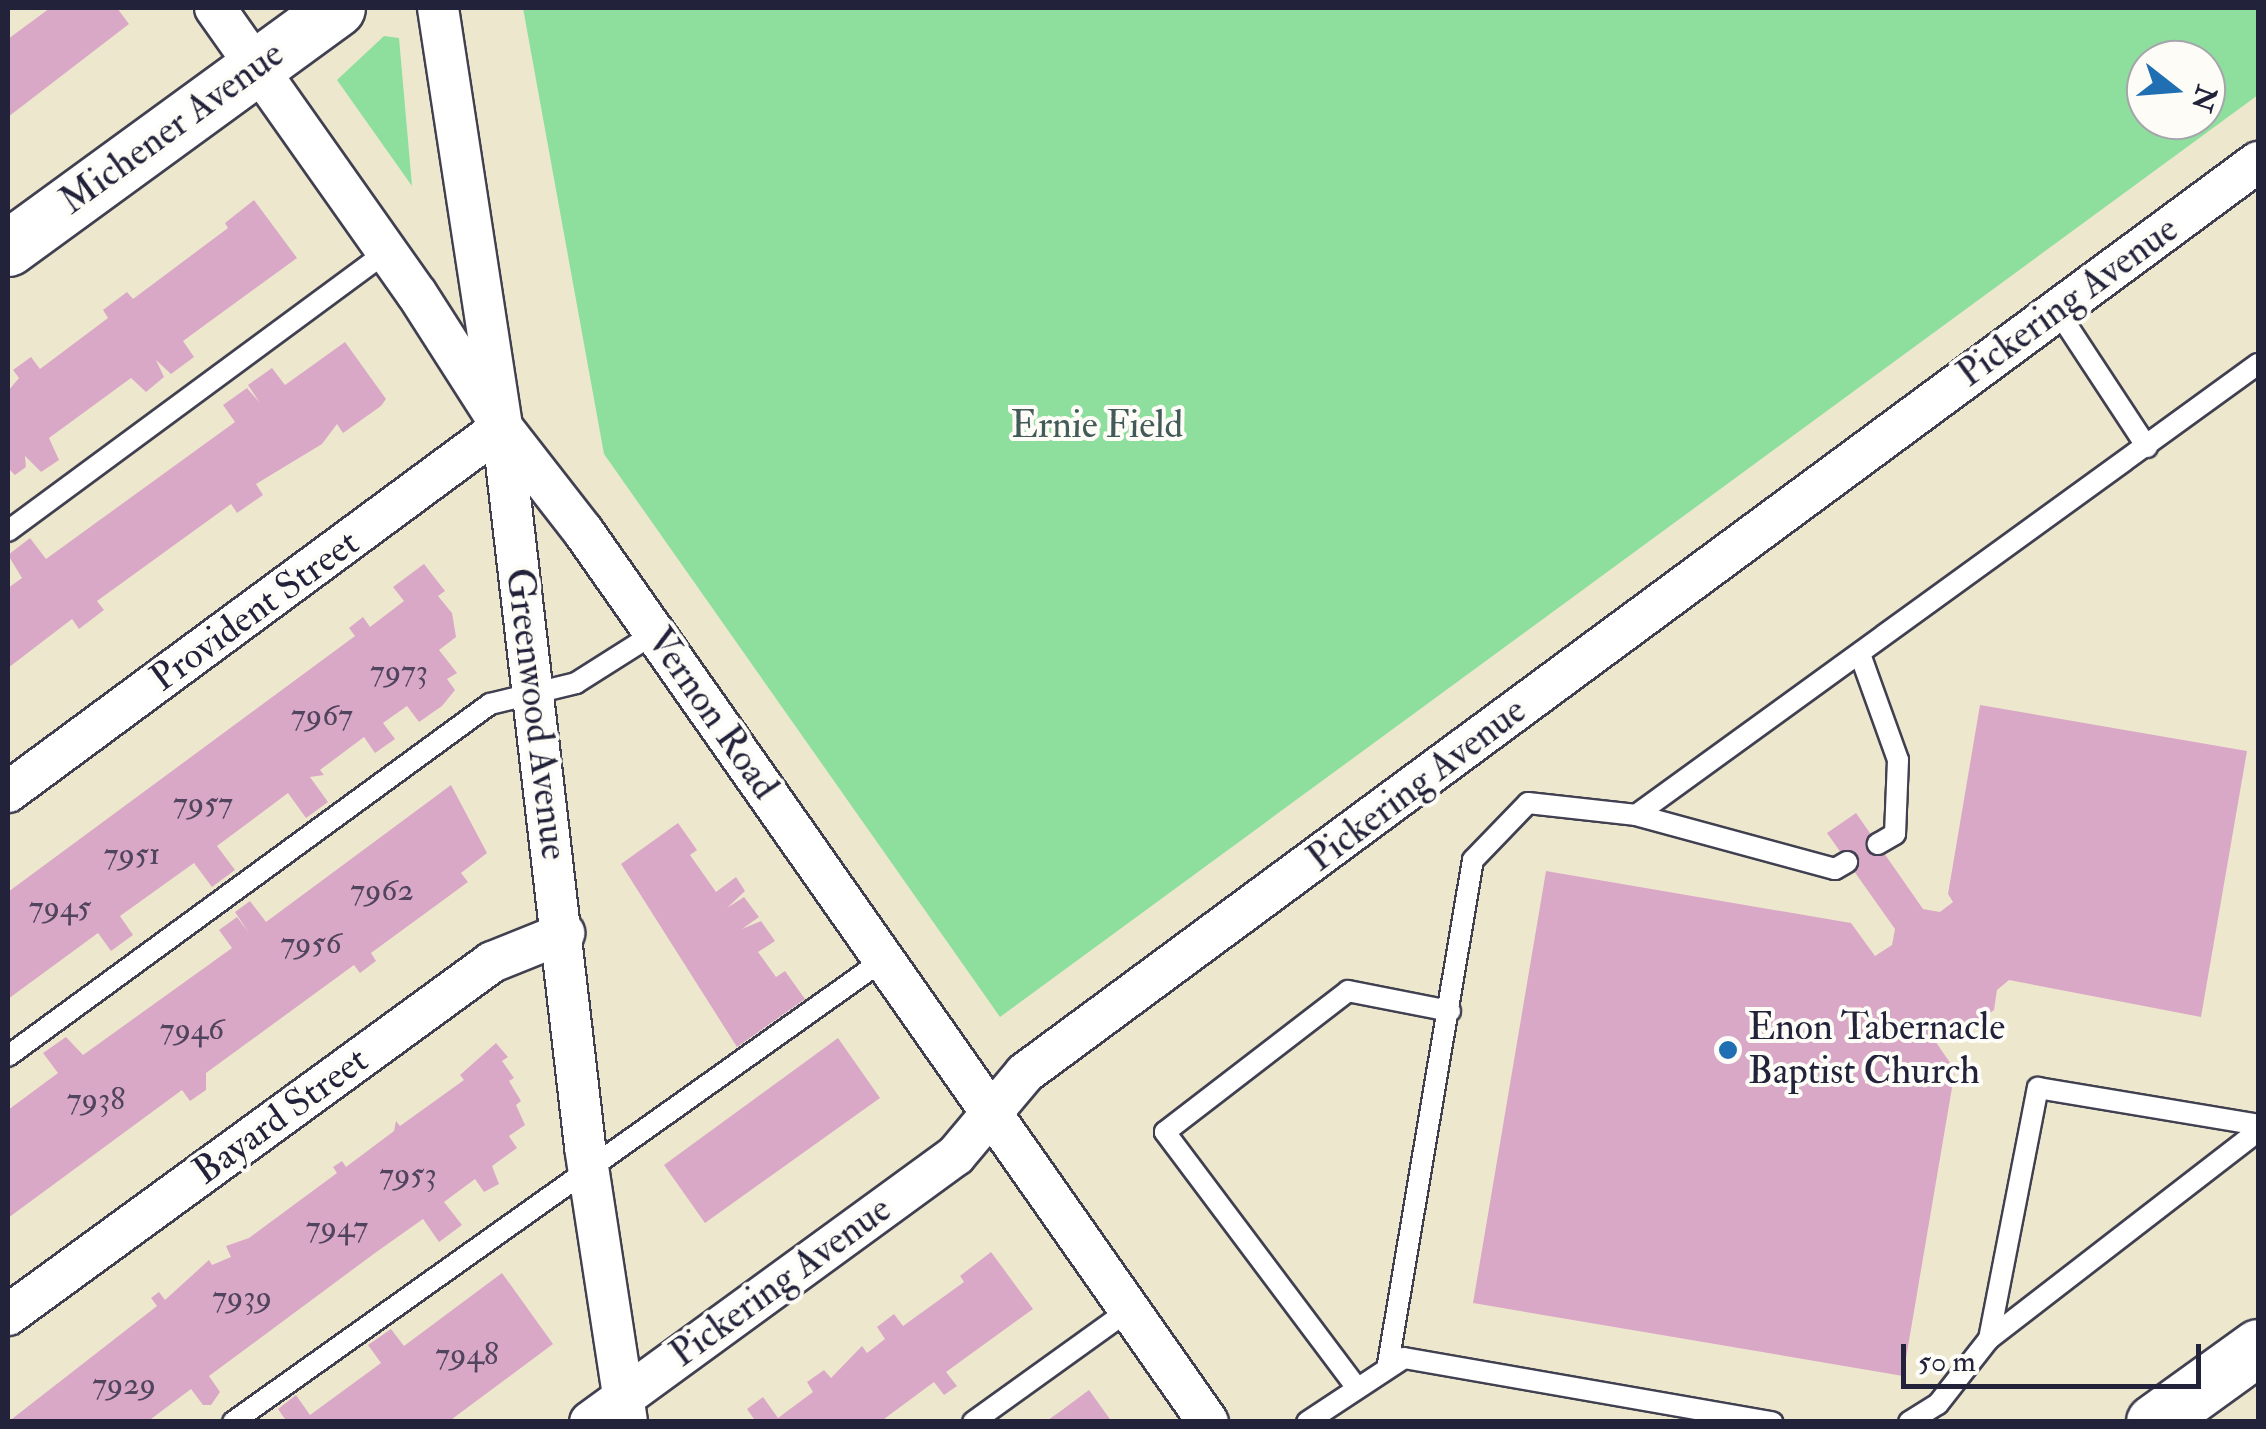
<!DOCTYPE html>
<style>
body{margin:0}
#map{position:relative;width:2266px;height:1429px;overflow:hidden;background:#ede8cd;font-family:"IM FELL Double Pica",serif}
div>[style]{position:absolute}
.green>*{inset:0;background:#8ede9d}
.building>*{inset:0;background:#daa8c7}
.roads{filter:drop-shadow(2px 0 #404051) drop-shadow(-2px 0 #404051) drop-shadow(0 2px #404051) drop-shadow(0 -2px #404051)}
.lane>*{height:20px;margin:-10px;padding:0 10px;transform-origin:10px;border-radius:10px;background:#fff}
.street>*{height:40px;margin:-20px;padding:0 20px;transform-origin:20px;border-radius:20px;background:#fff}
.secondary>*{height:55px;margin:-27.5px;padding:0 27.5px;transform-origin:27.5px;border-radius:27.5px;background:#fff}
.dots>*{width:28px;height:28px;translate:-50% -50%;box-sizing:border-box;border:5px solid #fdfcf7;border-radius:50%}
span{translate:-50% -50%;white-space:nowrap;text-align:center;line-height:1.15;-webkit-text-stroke:8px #fdfcf7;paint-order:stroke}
.number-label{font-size:32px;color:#50445e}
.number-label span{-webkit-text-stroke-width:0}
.street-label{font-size:38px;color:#22223b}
.park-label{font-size:38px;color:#425a58}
.poi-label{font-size:38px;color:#22223b}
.left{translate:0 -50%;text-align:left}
.frame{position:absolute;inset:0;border:10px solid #22223b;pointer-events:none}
.north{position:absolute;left:2126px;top:40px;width:100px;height:100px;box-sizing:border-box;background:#fdfcf7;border:2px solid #a5a5ac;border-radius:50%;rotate:107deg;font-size:28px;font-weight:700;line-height:40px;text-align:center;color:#22223b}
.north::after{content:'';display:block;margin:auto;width:35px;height:45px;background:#1f6fb2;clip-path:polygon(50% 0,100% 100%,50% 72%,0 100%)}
.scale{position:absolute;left:1901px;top:1344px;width:300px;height:45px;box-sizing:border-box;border:5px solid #22223b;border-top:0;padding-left:12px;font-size:30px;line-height:35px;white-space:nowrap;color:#22223b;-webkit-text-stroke:8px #fdfcf7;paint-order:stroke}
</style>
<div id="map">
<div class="green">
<div style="clip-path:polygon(evenodd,523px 8px,2258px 8px,2258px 95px,1000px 1017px,604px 454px,523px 8px,2206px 60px,2206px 120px,2146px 120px,2146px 60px,2206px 60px)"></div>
<div style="clip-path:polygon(384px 36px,399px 38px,412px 186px,337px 80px)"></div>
</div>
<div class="building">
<div style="clip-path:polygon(50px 8px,117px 8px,129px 24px,8px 117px,8px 39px)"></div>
<div style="clip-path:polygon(254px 200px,297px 258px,183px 341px,194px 357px,171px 374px,156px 360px,164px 377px,146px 392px,131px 378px,49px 438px,59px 460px,41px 472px,25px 456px,26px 467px,15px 475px,8px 468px,8px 391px,19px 378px,13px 370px,31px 357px,40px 369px,108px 318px,103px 310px,127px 292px,133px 299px,228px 228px,225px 223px)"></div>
<div style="clip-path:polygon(345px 342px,386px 399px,381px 406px,343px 433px,337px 424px,322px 444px,256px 484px,263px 495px,237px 513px,231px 504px,97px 601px,104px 610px,79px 629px,72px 619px,8px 668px,8px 588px,22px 578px,8px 555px,30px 538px,46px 559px,235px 422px,223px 405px,247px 388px,260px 403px,248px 385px,272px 368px,285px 385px)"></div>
<div style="clip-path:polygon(424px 564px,445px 591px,438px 596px,452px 613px,456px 637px,439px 650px,457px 673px,447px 679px,455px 690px,442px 706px,419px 722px,407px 706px,383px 723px,395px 739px,375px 753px,364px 737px,320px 770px,324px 775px,310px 777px,328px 802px,306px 818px,288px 793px,217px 846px,235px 870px,212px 887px,194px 863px,120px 916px,133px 935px,111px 951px,98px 933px,8px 999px,8px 892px,355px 636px,349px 628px,363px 617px,370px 627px,404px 601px,393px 587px)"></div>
<div style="clip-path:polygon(1980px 705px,2247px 751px,2201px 1017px,2009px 980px,1997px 990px,1994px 1010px,1967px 1029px,1946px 1025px,1931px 1035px,1955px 1070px,1903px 1376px,1473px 1303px,1546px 871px,1851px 923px,1875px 956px,1892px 945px,1895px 929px,1827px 833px,1856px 813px,1923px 909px,1940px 912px,1953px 902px,1948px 894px)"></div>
<div style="clip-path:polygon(451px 785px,487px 853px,461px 873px,468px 882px,371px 953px,376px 961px,360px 973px,354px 965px,206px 1073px,206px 1090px,190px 1101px,182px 1090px,8px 1218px,8px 1110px,58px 1073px,43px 1053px,66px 1037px,83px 1055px,232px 948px,219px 930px,237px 917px,249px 933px,235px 912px,250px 901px,266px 922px)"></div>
<div style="clip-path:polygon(678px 823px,697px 850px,690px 855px,716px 892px,736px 877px,745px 891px,727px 908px,744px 897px,759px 917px,742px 929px,761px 921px,775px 941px,758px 952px,776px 977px,785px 971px,805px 999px,737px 1047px,621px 864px)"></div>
<div style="clip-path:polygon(838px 1038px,880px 1098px,705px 1223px,664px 1165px)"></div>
<div style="clip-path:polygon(496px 1043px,508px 1057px,502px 1061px,514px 1078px,509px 1081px,521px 1101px,516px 1105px,525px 1125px,509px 1136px,517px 1148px,492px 1166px,499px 1184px,484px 1192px,475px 1179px,444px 1202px,462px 1225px,439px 1242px,423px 1219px,375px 1253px,209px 1376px,220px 1392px,211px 1405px,203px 1405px,191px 1389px,147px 1422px,8px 1422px,157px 1306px,151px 1298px,159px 1292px,165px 1300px,209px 1260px,212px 1265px,231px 1257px,226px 1246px,249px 1238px,337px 1173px,333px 1167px,342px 1161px,346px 1167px,394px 1131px,396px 1121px,400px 1126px,464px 1080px,460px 1075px)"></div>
<div style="clip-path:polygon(991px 1252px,1033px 1309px,946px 1372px,957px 1386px,944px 1395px,934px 1382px,880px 1422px,756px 1422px,747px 1409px,763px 1397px,778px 1418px,813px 1392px,807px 1382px,824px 1370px,831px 1378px,862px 1346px,867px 1353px,885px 1339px,877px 1327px,894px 1314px,903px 1326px,964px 1282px,960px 1276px)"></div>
<div style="clip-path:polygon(502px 1273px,553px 1344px,448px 1422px,287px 1422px,278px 1409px,296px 1395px,310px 1415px,381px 1363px,368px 1345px,391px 1329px,404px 1346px)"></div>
<div style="clip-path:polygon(1089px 1390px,1112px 1422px,1045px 1422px,1058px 1413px)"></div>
</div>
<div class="roads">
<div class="lane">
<div style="left:2057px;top:310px;width:164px;rotate:56.7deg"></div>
<div style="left:8px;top:531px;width:471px;rotate:-36.4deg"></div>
<div style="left:1861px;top:657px;width:109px;rotate:70.2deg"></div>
<div style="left:1898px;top:760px;width:74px;rotate:92.3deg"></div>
<div style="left:1895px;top:834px;width:20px;rotate:150deg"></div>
<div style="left:1636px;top:815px;width:768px;rotate:-35.95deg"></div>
<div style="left:8px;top:1056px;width:597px;rotate:-36.14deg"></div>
<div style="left:490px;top:704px;width:89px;rotate:-13.7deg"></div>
<div style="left:576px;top:683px;width:93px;rotate:-32.3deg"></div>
<div style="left:1989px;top:1339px;width:256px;rotate:-79deg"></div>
<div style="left:2038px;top:1088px;width:223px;rotate:9.5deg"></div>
<div style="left:1388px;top:1364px;width:511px;rotate:-80.43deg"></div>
<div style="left:1473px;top:860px;width:79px;rotate:-46deg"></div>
<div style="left:1528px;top:803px;width:109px;rotate:6.3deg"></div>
<div style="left:1636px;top:815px;width:206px;rotate:15.2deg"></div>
<div style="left:1835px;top:869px;width:14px;rotate:-30deg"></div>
<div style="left:1357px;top:1388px;width:320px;rotate:-126.9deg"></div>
<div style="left:1165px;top:1132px;width:231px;rotate:-37.6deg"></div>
<div style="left:1348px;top:991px;width:104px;rotate:11.1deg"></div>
<div style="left:233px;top:1422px;width:797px;rotate:-35.4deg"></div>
<div style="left:973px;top:1422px;width:192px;rotate:-35.7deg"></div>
<div style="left:1307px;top:1422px;width:116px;rotate:-33.4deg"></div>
<div style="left:1404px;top:1358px;width:374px;rotate:9.9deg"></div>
<div style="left:1909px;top:1422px;width:34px;rotate:-32deg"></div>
<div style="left:1938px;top:1404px;width:83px;rotate:-51.9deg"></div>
<div style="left:1989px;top:1339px;width:340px;rotate:-37.7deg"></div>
</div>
<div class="street">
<div style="left:215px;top:8px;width:350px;rotate:54.8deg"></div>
<div style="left:417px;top:294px;width:158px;rotate:57.4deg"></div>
<div style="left:502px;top:427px;width:132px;rotate:52.1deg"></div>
<div style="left:583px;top:531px;width:1088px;rotate:54.95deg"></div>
<div style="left:438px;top:8px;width:424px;rotate:81.3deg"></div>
<div style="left:502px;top:427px;width:725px;rotate:83.42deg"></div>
<div style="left:585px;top:1147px;width:276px;rotate:81.3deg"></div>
<div style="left:8px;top:792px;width:614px;rotate:-36.46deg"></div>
<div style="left:8px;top:1315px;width:599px;rotate:-36.1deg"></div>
<div style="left:492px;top:962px;width:78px;rotate:-21.9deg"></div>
<div style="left:590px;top:1422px;width:453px;rotate:-36.1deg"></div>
<div style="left:956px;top:1155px;width:107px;rotate:-49.9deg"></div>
<div style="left:1025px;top:1073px;width:1533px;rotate:-36.46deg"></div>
</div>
<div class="secondary">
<div style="left:8px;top:248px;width:407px;rotate:-36.1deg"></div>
<div style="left:2154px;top:1422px;width:128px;rotate:-35.8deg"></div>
</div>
</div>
<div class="dots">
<div style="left:1728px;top:1050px;background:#1f6fb2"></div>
</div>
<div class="number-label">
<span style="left:399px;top:671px">7973</span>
<span style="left:322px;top:715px">7967</span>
<span style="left:203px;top:803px">7957</span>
<span style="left:132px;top:854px">7951</span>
<span style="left:382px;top:890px">7962</span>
<span style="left:60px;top:907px">7945</span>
<span style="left:311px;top:943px">7956</span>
<span style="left:192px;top:1029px">7946</span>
<span style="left:96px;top:1099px">7938</span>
<span style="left:408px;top:1174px">7953</span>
<span style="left:337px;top:1227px">7947</span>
<span style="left:242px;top:1297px">7939</span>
<span style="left:467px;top:1354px">7948</span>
<span style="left:124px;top:1384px">7929</span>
</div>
<div class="street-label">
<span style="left:172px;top:128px;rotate:-36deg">Michener Avenue</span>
<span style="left:2068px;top:302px;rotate:-36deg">Pickering Avenue</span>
<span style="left:255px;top:611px;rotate:-36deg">Provident Street</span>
<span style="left:536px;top:714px;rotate:83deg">Greenwood Avenue</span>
<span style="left:712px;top:714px;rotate:55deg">Vernon Road</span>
<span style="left:1417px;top:785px;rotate:-37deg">Pickering Avenue</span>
<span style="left:281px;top:1116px;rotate:-36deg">Bayard Street</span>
<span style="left:781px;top:1282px;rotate:-36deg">Pickering Avenue</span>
</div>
<div class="park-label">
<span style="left:1097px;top:426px">Ernie Field</span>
</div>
<div class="poi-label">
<span class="left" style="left:1748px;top:1050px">Enon Tabernacle<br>Baptist Church</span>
</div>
<div class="frame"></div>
<div class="north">N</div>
<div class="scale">50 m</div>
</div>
